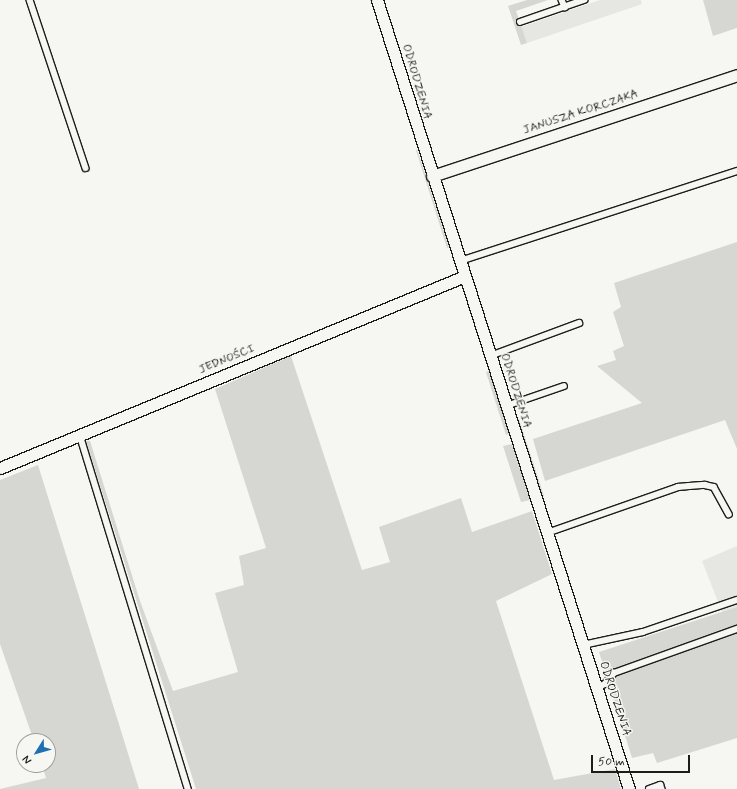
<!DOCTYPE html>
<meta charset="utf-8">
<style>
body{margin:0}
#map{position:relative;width:737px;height:789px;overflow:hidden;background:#f6f6f2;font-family:Mynerve,sans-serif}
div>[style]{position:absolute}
.built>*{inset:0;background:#e6e6e2}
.green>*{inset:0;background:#d6d6d2}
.roads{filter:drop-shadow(1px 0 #1c1c1c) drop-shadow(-1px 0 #1c1c1c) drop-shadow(0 1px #1c1c1c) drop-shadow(0 -1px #1c1c1c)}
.service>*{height:5.5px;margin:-2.75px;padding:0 2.75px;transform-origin:2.75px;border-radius:2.75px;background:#f6f6f2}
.minor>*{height:11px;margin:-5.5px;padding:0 5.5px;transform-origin:5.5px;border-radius:5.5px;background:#f6f6f2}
span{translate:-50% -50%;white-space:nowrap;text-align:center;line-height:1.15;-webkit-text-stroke:3px #f6f6f2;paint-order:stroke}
.street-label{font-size:12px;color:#1c1c1c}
.north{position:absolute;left:16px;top:733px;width:40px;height:40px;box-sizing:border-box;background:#f6f6f2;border:1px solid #9f9f9c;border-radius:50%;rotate:233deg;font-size:11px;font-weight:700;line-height:16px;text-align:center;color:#1c1c1c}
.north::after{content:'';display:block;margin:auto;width:14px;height:18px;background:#1f6fb2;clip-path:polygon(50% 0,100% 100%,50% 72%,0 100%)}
.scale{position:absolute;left:591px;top:755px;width:99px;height:18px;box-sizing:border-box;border:2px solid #1c1c1c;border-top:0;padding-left:5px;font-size:12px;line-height:14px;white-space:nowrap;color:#1c1c1c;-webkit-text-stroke:3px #f6f6f2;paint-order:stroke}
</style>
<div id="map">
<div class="built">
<div style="clip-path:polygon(600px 0,641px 0,642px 4px,527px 43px,521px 27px)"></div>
<div style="clip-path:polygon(737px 546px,737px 607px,722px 612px,702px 561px)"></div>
</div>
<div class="green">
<div style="clip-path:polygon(527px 0,548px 0,516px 11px,527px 43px,521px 45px,508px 6px)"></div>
<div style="clip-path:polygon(703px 0,737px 0,737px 28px,713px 36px)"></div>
<div style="clip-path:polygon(417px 149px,449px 247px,447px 248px,416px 150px)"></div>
<div style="clip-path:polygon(737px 242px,737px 449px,725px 420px,545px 481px,533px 439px,642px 403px,597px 366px,616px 360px,613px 351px,624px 346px,613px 312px,621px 307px,614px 283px)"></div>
<div style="clip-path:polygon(291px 356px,362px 570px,390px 562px,379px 527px,461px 498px,472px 532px,532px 511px,552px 574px,496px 601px,554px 780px,615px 769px,621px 789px,196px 789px,86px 441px,90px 441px,140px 601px,173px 691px,238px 672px,215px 593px,244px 585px,239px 556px,266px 548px,215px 389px)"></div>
<div style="clip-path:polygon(489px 371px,509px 434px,506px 435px,486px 372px)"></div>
<div style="clip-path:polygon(517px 419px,519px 419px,544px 496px,542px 497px)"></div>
<div style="clip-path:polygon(512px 444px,530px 500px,521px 502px,503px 446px)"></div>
<div style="clip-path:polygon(38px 465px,118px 721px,139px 789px,0 789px,46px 778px,42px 765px,48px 765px,48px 741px,34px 741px,0 644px,0 480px)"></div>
<div style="clip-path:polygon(737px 607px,737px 738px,657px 763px,653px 753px,632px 758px,599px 652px)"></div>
</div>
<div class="roads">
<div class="service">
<div style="left:30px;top:0;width:177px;rotate:71.6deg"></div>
<div style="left:562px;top:0;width:8px;rotate:67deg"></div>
<div style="left:520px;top:22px;width:68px;rotate:-19deg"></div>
<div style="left:460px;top:261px;width:291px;rotate:-18deg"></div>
<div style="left:490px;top:356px;width:95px;rotate:-20.3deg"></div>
<div style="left:506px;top:406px;width:61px;rotate:-19deg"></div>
<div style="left:80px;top:435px;width:370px;rotate:73deg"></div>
<div style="left:547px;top:533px;width:139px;rotate:-19.3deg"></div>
<div style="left:678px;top:487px;width:11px;rotate:-5deg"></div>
<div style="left:689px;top:486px;width:16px;rotate:-4deg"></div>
<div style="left:705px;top:485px;width:9px;rotate:13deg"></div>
<div style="left:714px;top:487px;width:31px;rotate:61deg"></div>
<div style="left:583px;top:645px;width:61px;rotate:-12.2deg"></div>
<div style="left:643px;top:632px;width:99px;rotate:-18.8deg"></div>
<div style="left:597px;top:688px;width:9px;rotate:-27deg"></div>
<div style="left:605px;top:684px;width:14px;rotate:-51deg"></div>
<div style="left:614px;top:673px;width:131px;rotate:-19.7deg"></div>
<div style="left:649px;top:789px;width:12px;rotate:-20deg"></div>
<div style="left:660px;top:785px;width:4px;rotate:63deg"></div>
</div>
<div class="minor">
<div style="left:377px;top:0;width:828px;rotate:72.29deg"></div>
<div style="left:432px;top:176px;width:321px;rotate:-18.3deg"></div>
<div style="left:0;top:468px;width:503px;rotate:-22.44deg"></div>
</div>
</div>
<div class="street-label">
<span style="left:416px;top:82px;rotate:73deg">ODRODZENIA</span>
<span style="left:581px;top:113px;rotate:-18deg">JANUSZA KORCZAKA</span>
<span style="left:227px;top:360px;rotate:-23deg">JEDNOŚCI</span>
<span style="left:515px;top:391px;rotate:72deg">ODRODZENIA</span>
<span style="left:614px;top:699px;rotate:72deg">ODRODZENIA</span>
</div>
<div class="north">N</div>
<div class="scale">50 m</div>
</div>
